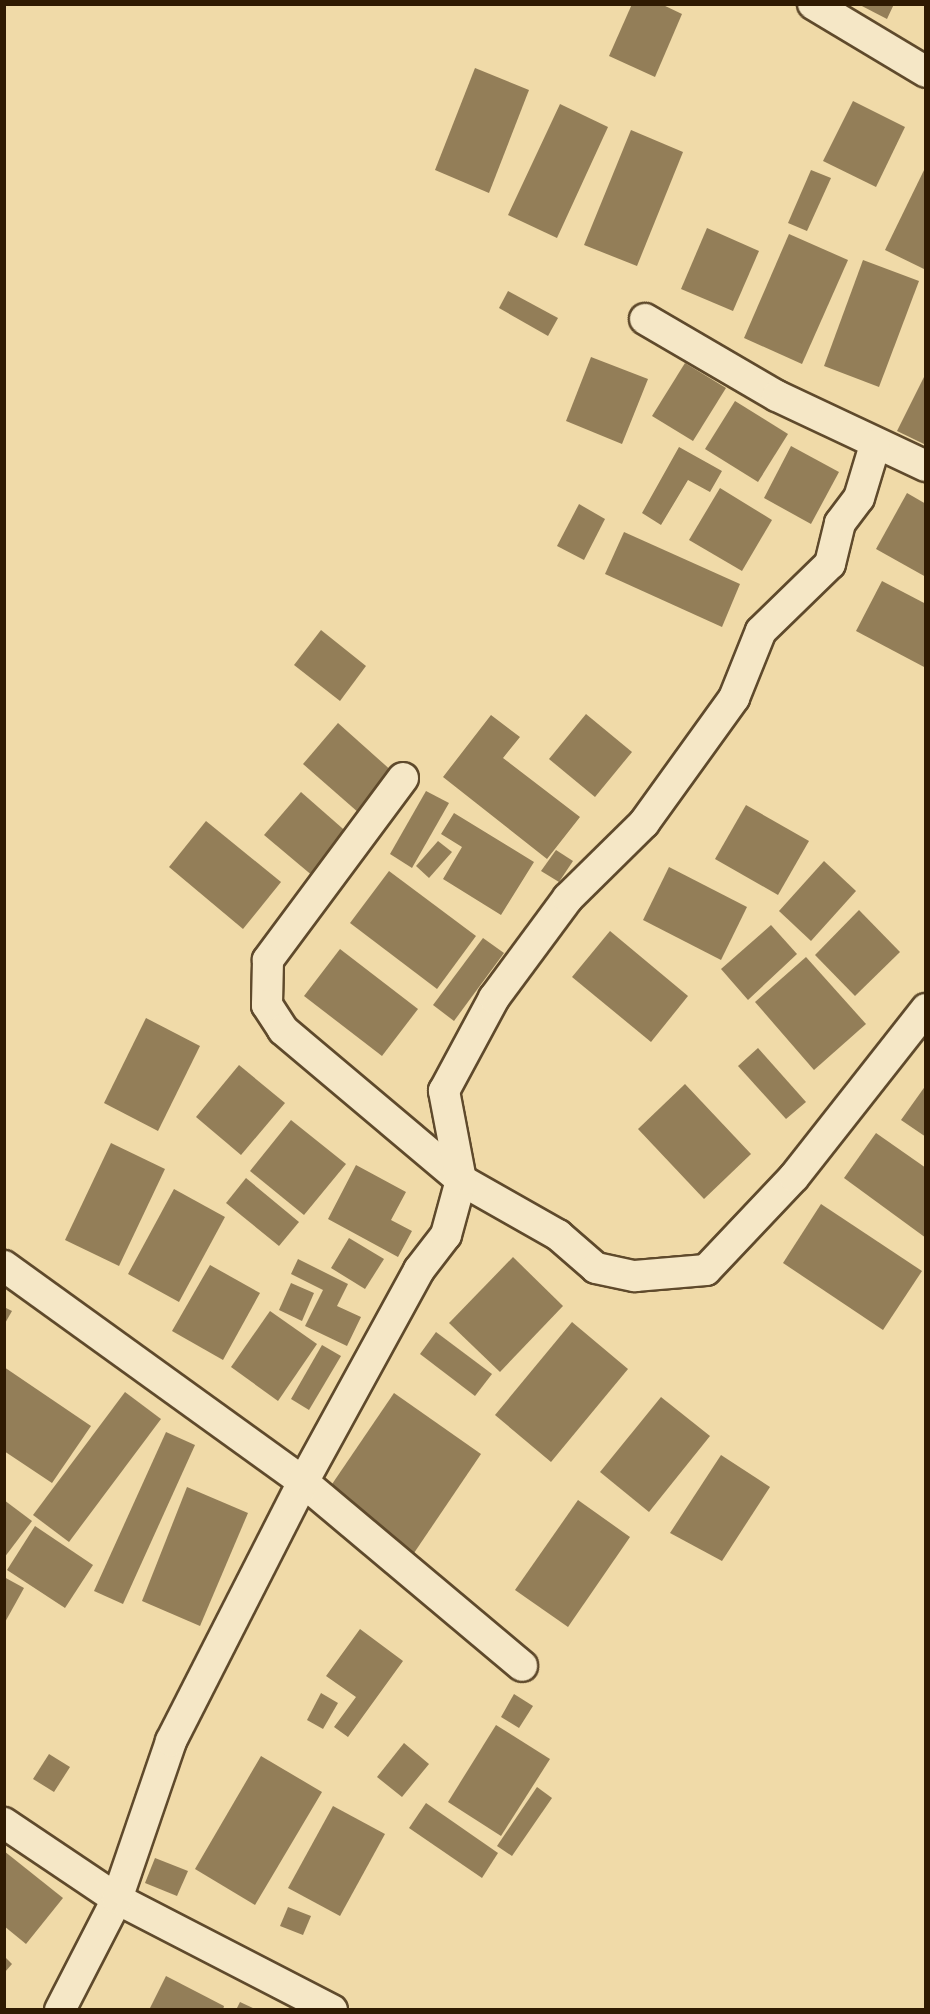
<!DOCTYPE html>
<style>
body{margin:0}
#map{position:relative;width:930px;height:2014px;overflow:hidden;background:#f0daa8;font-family:"Old Standard TT",serif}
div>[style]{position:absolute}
.building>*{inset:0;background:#937e58}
.roads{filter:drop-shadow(2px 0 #5f4a2c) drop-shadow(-2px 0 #5f4a2c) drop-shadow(0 2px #5f4a2c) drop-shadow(0 -2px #5f4a2c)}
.street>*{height:30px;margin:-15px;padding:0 15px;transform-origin:15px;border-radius:15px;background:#f5e7c6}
span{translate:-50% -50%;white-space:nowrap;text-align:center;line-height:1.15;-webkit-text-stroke:6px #f5e7c6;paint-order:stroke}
.frame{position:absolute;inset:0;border:6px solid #2f1a02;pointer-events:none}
</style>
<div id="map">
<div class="building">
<div style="clip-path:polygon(632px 4px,661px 4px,682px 14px,655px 77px,609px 56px)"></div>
<div style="clip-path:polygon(858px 4px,894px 4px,887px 19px)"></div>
<div style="clip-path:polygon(475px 68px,529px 90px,489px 193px,435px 170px)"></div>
<div style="clip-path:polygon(853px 101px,905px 127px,876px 187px,823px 161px)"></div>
<div style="clip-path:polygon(560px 104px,608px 127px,557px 238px,508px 215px)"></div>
<div style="clip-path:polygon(631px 130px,683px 152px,637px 266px,584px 245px)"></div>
<div style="clip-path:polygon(926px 166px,926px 270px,885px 250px)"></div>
<div style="clip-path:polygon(811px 170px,831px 178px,807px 231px,788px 223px)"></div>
<div style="clip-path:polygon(707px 228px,759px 251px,733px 311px,681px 289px)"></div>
<div style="clip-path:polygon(789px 234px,848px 260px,802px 364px,744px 338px)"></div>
<div style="clip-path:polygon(863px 260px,919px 281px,879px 387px,824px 366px)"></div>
<div style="clip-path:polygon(508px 291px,558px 318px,548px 336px,499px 308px)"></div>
<div style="clip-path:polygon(591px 357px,648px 379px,622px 444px,566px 421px)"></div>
<div style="clip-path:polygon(685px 363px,726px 388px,693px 441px,652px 416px)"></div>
<div style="clip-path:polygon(926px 373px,926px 445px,897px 431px)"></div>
<div style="clip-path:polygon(735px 401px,788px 434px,758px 482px,705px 449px)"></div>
<div style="clip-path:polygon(791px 446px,839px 472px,811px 524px,764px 498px)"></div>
<div style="clip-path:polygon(679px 447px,722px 471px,710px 492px,688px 480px,661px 525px,642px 513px)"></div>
<div style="clip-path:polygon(720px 488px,772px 520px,742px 571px,689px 540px)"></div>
<div style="clip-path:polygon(907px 493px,926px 504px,926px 577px,876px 549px)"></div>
<div style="clip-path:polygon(579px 504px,605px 519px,584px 560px,557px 546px)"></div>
<div style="clip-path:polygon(624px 532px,740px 584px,722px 627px,605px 574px)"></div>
<div style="clip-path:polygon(882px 581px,926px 604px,926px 668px,856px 631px)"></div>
<div style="clip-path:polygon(321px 630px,366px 666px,340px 701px,294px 665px)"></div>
<div style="clip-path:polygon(586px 714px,632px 752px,595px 797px,549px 759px)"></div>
<div style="clip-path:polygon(491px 715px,520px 737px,503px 758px,580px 817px,547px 859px,443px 777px)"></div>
<div style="clip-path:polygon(338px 723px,394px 773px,359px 813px,303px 764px)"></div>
<div style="clip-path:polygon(426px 791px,449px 803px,412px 868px,390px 854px)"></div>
<div style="clip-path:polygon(301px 792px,350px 835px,314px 877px,264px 835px)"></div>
<div style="clip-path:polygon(746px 805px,809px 841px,778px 895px,715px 859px)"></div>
<div style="clip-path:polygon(454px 813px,534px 862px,501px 915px,443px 879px,462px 847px,441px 834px)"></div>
<div style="clip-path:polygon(206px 821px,281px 882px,243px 929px,169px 867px)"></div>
<div style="clip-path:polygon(438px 841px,452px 852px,429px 878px,416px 866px)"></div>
<div style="clip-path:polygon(556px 850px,573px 861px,559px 882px,541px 871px)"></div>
<div style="clip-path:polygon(824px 861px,856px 891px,811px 941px,779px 911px)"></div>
<div style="clip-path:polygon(669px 867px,747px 907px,721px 960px,643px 920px)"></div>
<div style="clip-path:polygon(389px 871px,476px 936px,437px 989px,350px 923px)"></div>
<div style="clip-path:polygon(859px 910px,900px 952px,855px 996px,815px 955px)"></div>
<div style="clip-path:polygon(771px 925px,797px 954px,748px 1000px,721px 969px)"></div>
<div style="clip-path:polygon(610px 931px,688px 996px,651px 1042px,572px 977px)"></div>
<div style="clip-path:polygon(483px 938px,504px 953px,454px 1021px,433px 1005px)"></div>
<div style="clip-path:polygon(340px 949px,418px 1009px,382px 1056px,304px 996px)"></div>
<div style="clip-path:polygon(806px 957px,866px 1024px,814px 1070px,755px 1002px)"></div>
<div style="clip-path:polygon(146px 1018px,200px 1046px,158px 1131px,104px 1103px)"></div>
<div style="clip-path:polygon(758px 1048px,806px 1102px,786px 1119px,738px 1066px)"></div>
<div style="clip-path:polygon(239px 1065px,285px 1103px,241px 1155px,196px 1117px)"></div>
<div style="clip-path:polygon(685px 1084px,751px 1154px,704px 1199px,638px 1129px)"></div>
<div style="clip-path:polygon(926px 1085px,926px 1137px,901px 1120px)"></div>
<div style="clip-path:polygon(291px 1120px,346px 1164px,304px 1215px,250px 1171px)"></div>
<div style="clip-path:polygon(876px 1133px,926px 1168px,926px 1238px,844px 1178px)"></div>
<div style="clip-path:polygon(111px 1143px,165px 1169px,119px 1266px,65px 1240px)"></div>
<div style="clip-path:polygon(356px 1165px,406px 1192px,391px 1220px,412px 1231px,398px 1257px,328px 1219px)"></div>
<div style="clip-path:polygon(246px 1178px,299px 1222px,279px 1246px,226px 1203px)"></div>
<div style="clip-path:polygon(174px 1189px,225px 1217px,179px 1302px,128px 1274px)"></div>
<div style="clip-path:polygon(821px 1204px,922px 1271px,883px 1330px,783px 1263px)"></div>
<div style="clip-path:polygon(349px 1238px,384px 1259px,365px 1289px,331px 1268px)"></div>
<div style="clip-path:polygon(513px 1257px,563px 1306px,500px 1372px,449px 1323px)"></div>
<div style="clip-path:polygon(298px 1259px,348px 1284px,337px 1306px,361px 1317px,347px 1346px,305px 1326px,323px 1290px,291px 1274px)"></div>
<div style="clip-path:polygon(210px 1265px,260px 1293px,223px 1360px,172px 1331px)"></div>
<div style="clip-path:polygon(291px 1283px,314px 1293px,302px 1321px,279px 1310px)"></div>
<div style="clip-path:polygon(4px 1307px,12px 1311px,4px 1325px)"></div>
<div style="clip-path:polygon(270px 1311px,317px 1344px,278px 1401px,231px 1367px)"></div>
<div style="clip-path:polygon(572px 1322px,628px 1369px,551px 1462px,495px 1415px)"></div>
<div style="clip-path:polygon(436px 1332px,492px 1374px,475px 1396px,420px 1354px)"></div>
<div style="clip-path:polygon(322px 1345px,341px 1356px,309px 1410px,291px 1399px)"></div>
<div style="clip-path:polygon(4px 1367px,91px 1426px,52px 1483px,4px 1451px)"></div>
<div style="clip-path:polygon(125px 1392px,161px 1419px,69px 1542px,33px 1515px)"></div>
<div style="clip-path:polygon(394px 1393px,481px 1454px,414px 1553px,326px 1493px)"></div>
<div style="clip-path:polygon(661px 1397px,710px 1436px,649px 1512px,600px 1472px)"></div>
<div style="clip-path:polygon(166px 1432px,195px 1445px,123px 1604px,94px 1591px)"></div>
<div style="clip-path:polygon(721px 1455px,770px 1487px,722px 1561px,670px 1533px)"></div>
<div style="clip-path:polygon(187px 1487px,248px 1513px,200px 1626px,142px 1601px)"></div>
<div style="clip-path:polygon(4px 1500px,32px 1521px,4px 1558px)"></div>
<div style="clip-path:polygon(578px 1500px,630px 1537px,568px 1627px,515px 1590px)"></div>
<div style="clip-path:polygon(35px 1526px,93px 1565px,65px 1608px,7px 1570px)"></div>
<div style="clip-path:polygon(4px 1577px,24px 1588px,4px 1624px)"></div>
<div style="clip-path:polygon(360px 1629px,403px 1661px,348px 1737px,334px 1727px,356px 1697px,326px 1676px)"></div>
<div style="clip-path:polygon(321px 1693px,338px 1703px,323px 1729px,307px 1720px)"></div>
<div style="clip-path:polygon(514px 1694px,533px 1706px,519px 1728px,501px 1717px)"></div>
<div style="clip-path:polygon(496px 1725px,550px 1759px,501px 1836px,448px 1802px)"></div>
<div style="clip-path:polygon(404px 1743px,429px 1764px,402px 1797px,377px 1777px)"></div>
<div style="clip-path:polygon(49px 1754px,70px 1767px,54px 1792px,33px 1779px)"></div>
<div style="clip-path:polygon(261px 1756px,322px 1792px,255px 1905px,195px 1869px)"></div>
<div style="clip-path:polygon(537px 1787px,552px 1798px,512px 1856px,497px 1846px)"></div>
<div style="clip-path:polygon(426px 1803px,498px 1853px,482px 1878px,409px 1828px)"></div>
<div style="clip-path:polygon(333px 1806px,385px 1834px,340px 1916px,288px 1888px)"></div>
<div style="clip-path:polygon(4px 1851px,63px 1898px,26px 1944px,4px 1926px)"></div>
<div style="clip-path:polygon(155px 1858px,188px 1871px,177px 1896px,145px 1883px)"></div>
<div style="clip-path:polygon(288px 1907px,311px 1916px,303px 1935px,280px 1926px)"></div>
<div style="clip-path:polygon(5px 1957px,12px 1964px,5px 1972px)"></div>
<div style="clip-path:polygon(166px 1976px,224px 2006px,223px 2010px,149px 2010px)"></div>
<div style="clip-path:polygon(240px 2002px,257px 2010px,236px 2010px)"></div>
</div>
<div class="roads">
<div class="street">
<div style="left:813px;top:4px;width:132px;rotate:31deg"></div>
<div style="left:645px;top:319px;width:153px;rotate:30.3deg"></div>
<div style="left:777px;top:396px;width:165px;rotate:25.2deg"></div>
<div style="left:403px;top:778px;width:227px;rotate:126.6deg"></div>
<div style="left:268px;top:960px;width:45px;rotate:91.3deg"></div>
<div style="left:267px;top:1005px;width:30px;rotate:57deg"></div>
<div style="left:283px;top:1030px;width:233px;rotate:40.1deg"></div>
<div style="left:461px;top:1180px;width:112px;rotate:29.6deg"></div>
<div style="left:558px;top:1235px;width:50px;rotate:41deg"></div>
<div style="left:596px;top:1268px;width:40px;rotate:12deg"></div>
<div style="left:635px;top:1276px;width:71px;rotate:-4.8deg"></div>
<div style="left:706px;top:1270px;width:128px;rotate:-46.6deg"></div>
<div style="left:794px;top:1177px;width:214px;rotate:-51.8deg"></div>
<div style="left:4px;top:1266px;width:369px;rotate:35.8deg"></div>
<div style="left:303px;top:1482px;width:286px;rotate:40deg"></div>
<div style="left:4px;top:1823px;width:136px;rotate:33.9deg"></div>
<div style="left:117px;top:1899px;width:242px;rotate:27.3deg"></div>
<div style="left:60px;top:2010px;width:125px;rotate:-62.8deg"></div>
<div style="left:117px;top:1899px;width:167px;rotate:-71.1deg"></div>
<div style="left:171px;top:1741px;width:291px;rotate:-63deg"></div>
<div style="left:303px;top:1482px;width:242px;rotate:-61.3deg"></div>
<div style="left:419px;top:1270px;width:44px;rotate:-52.4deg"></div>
<div style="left:446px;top:1235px;width:57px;rotate:-74.7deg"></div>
<div style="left:461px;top:1180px;width:91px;rotate:-100.8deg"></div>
<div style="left:444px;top:1091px;width:106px;rotate:-61.7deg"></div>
<div style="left:494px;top:998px;width:124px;rotate:-53.5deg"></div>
<div style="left:568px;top:898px;width:107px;rotate:-44.6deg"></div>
<div style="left:644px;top:823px;width:154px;rotate:-54.2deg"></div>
<div style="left:734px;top:698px;width:72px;rotate:-68.1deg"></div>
<div style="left:761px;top:631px;width:96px;rotate:-44.2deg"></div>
<div style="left:830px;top:564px;width:42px;rotate:-76.3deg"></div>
<div style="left:840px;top:523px;width:31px;rotate:-53deg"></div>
<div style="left:859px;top:498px;width:55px;rotate:-73.2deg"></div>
</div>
</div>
<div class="frame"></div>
</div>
